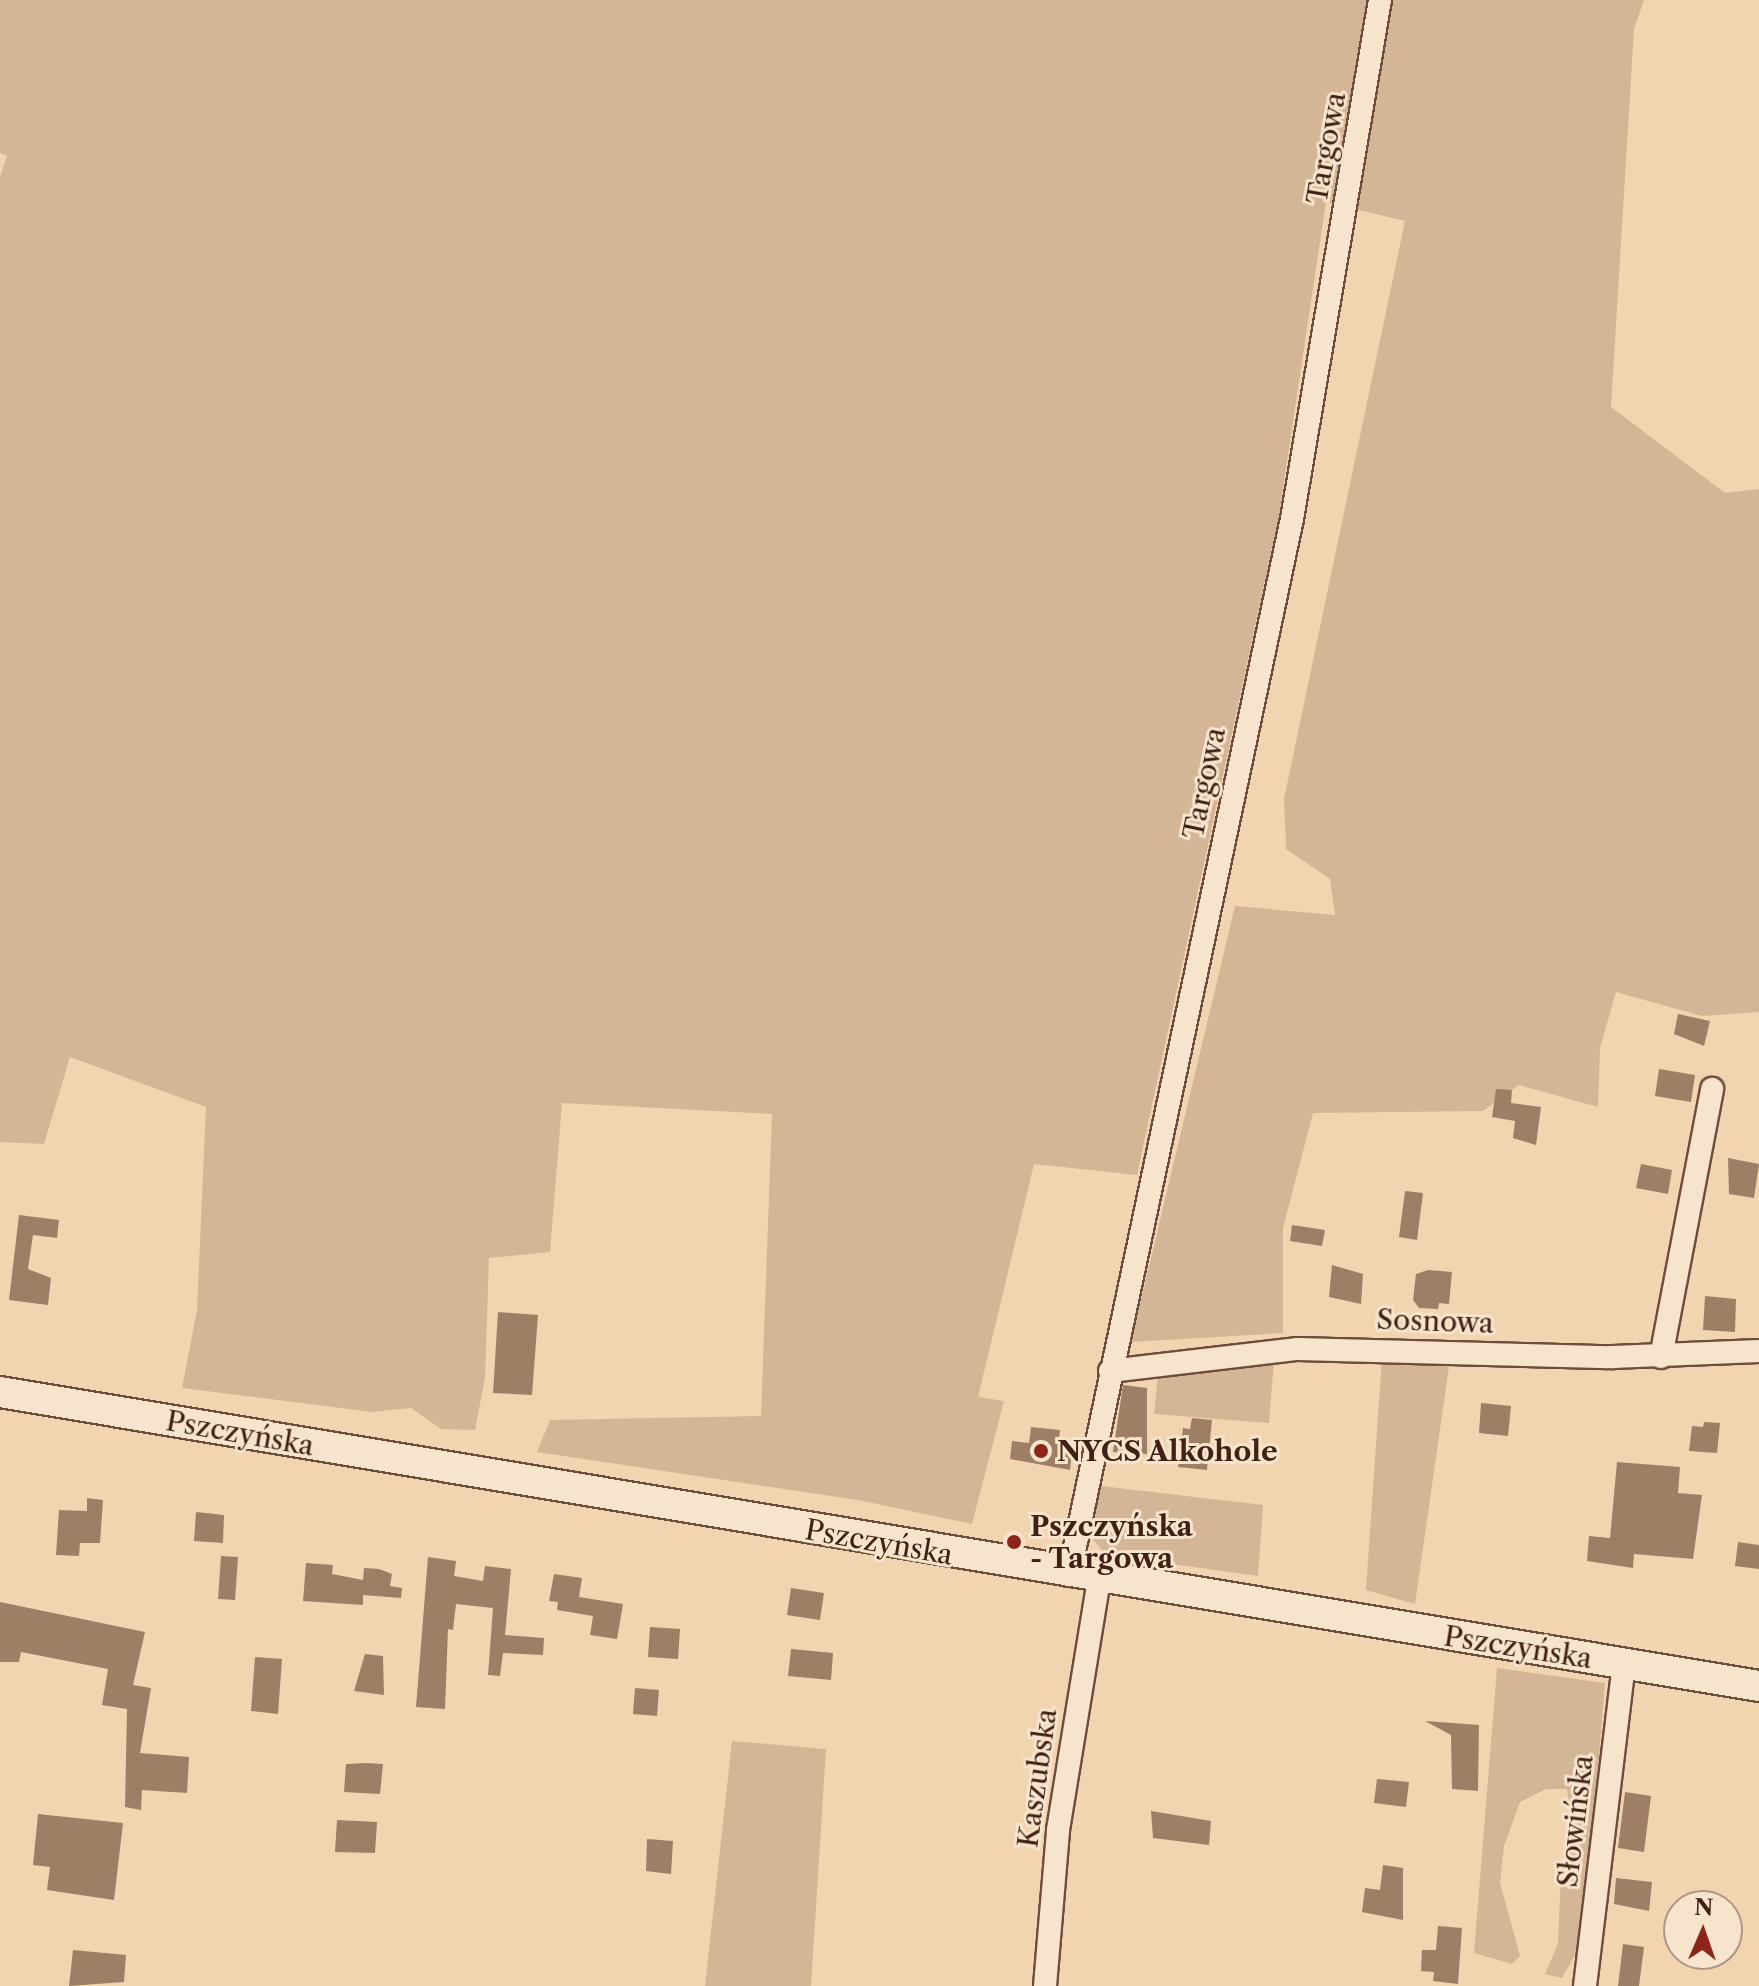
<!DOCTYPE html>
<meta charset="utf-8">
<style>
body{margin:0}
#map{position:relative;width:1759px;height:1986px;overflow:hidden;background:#f1d5b0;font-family:"Libre Caslon Text",serif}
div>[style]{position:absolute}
.green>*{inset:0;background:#d3b696}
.building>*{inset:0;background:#9d7f66}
.roads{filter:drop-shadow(2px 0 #6d4e3c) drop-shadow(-2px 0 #6d4e3c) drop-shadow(0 2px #6d4e3c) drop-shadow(0 -2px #6d4e3c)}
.minor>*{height:22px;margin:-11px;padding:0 11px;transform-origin:11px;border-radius:11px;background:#f6e4cc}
.secondary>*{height:30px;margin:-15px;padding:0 15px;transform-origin:15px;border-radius:15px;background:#f6e4cc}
.dots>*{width:22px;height:22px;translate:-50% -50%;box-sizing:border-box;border:4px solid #f6e4cc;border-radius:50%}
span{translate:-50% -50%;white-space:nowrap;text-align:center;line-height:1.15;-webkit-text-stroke:6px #f6e4cc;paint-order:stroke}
.street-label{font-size:28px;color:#412115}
.poi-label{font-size:28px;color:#412115;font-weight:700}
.left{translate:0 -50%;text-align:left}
.north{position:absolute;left:1663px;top:1890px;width:80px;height:80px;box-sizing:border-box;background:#f6e4cc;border:2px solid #ae9683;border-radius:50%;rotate:2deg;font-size:22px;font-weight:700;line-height:32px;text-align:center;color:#412115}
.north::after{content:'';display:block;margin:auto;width:28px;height:36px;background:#8f2418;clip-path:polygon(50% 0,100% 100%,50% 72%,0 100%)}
</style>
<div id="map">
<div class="green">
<div style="clip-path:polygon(0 0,1644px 0,1634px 29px,1611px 407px,1725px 493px,1759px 489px,1759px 1012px,1702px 1016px,1616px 992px,1600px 1048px,1598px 1107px,1519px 1085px,1483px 1111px,1313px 1113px,1283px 1228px,1283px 1333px,1131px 1342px,1235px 906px,1335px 915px,1330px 879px,1286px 849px,1284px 799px,1405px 221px,1326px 202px,1279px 515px,1137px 1175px,1034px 1164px,978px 1397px,1004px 1401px,972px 1524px,858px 1500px,537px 1452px,550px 1420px,761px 1416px,772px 1114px,562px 1103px,550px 1252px,489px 1258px,485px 1378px,475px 1430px,441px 1429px,411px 1408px,372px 1412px,182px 1388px,197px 1310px,206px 1107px,70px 1057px,44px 1144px,0 1142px,0 177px,7px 156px,0 153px)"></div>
<div style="clip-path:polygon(1382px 1358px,1450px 1359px,1415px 1604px,1366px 1590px)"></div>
<div style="clip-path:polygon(1274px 1360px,1269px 1423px,1154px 1414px,1158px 1375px)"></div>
<div style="clip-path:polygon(1101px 1486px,1263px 1505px,1258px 1576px,1106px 1555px,1090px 1536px)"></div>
<div style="clip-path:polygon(1497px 1668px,1605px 1683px,1584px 1939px,1562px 1978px,1545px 1974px,1558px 1944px,1561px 1873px,1573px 1832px,1567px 1789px,1546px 1789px,1520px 1802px,1504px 1846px,1500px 1883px,1520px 1956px,1512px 1964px,1474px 1953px)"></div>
<div style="clip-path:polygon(732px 1741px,826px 1749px,811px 1986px,705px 1986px)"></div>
</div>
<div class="building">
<div style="clip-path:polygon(1678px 1014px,1710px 1021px,1704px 1046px,1674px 1034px)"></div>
<div style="clip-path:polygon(1659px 1069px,1695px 1075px,1691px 1102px,1655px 1096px)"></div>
<div style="clip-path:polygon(1496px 1089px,1512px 1090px,1511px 1103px,1541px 1107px,1536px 1145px,1513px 1138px,1515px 1121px,1492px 1117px)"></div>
<div style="clip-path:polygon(1728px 1158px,1759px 1164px,1754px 1198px,1729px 1194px)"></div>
<div style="clip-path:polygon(1641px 1164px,1672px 1170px,1668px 1194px,1636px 1188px)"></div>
<div style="clip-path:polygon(1405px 1191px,1423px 1193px,1417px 1240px,1399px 1237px)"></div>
<div style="clip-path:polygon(19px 1215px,59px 1220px,57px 1238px,33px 1235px,28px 1269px,51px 1278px,48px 1305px,9px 1300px)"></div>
<div style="clip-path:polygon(1292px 1225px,1325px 1230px,1322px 1246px,1290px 1241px)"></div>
<div style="clip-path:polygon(1332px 1265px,1363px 1274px,1361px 1304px,1329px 1297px)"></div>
<div style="clip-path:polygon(1428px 1270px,1452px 1272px,1449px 1304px,1439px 1303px,1438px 1309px,1419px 1308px,1413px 1300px,1416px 1274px)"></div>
<div style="clip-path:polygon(1705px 1296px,1736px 1299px,1735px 1332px,1703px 1330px)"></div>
<div style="clip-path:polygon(498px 1312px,538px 1315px,532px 1395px,493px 1393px)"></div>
<div style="clip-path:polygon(1123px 1385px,1147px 1388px,1147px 1454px,1113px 1452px)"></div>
<div style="clip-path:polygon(1481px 1403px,1511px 1406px,1508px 1436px,1479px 1433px)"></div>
<div style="clip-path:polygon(1192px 1418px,1212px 1420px,1207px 1470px,1178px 1467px,1183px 1428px,1190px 1429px)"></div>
<div style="clip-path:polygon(1704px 1422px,1720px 1423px,1717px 1453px,1689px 1451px,1692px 1426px,1703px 1427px)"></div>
<div style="clip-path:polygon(1031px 1427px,1060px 1430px,1059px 1439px,1073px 1441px,1070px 1470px,1010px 1459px,1012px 1441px,1029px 1443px)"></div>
<div style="clip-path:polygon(1617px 1462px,1680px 1467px,1678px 1493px,1702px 1495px,1693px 1559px,1634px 1554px,1633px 1568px,1587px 1561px,1589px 1536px,1610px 1538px)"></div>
<div style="clip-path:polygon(87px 1498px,103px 1500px,100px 1543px,80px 1543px,79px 1556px,56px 1555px,59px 1510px,87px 1511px)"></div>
<div style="clip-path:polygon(196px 1512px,224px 1515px,223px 1543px,194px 1541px)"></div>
<div style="clip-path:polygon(1738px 1542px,1759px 1545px,1759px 1569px,1735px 1566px)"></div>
<div style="clip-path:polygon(221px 1556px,238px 1557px,235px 1600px,218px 1599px)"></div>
<div style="clip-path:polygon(428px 1557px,456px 1561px,454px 1576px,483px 1581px,485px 1566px,511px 1569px,505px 1635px,544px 1638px,543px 1655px,503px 1653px,500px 1676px,488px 1675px,493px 1608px,456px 1604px,453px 1630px,448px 1629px,445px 1709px,416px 1707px)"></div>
<div style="clip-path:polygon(306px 1563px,333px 1565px,332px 1574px,363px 1580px,364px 1568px,379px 1569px,392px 1574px,390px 1586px,402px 1588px,401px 1598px,363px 1595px,363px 1605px,303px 1601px)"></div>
<div style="clip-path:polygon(554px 1574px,582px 1578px,579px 1597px,623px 1604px,617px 1639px,590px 1635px,593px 1616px,557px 1610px,558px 1602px,549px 1601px)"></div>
<div style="clip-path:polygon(791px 1588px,824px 1593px,820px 1620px,787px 1615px)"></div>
<div style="clip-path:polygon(0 1602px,145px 1632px,133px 1685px,151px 1688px,140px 1753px,189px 1757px,187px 1793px,142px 1790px,141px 1810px,125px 1807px,127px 1709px,102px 1705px,108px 1669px,21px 1652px,19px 1662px,0 1662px)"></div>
<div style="clip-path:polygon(650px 1627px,680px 1629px,678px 1659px,648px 1657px)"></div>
<div style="clip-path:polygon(791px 1649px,833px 1653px,831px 1680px,788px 1676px)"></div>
<div style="clip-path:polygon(365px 1654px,383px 1656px,384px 1695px,354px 1691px)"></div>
<div style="clip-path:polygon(255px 1657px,282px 1659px,278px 1714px,251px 1711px)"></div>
<div style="clip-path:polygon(635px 1688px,659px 1690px,657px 1716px,633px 1714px)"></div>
<div style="clip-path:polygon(1425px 1721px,1479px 1725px,1478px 1791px,1452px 1789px,1451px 1735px)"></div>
<div style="clip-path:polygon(365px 1763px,383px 1764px,380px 1794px,344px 1792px,346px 1764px)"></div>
<div style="clip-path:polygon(1377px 1779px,1409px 1782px,1406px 1807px,1374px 1803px)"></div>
<div style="clip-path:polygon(1625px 1792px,1651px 1796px,1644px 1852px,1618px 1848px)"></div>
<div style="clip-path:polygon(1151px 1811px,1211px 1821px,1209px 1845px,1153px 1838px)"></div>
<div style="clip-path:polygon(38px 1814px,123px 1823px,114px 1900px,47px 1890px,50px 1867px,33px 1865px)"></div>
<div style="clip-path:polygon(337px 1820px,377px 1822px,375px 1853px,335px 1852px)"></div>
<div style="clip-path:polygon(647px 1839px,673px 1841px,671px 1874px,646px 1871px)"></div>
<div style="clip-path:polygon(1383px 1865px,1403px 1868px,1403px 1920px,1362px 1912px,1365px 1888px,1380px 1890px)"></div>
<div style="clip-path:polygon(1616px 1878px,1652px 1882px,1649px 1911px,1614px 1904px)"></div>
<div style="clip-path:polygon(1438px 1926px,1462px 1928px,1458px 1984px,1433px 1981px,1434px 1972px,1421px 1971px,1422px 1950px,1436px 1950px)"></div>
<div style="clip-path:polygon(1623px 1944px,1644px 1947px,1639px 1986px,1618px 1986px)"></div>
<div style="clip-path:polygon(73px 1950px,126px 1955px,124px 1982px,69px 1986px)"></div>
</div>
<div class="roads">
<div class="minor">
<div style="left:1661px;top:1357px;width:273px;rotate:-79.2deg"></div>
<div style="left:1110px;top:1371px;width:189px;rotate:-6.7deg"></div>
<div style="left:1298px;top:1349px;width:315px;rotate:1.5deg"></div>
<div style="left:1613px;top:1357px;width:146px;rotate:-2.4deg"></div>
<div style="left:1069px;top:1575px;width:1079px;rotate:-78.08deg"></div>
<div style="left:1292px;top:519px;width:526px;rotate:-80.38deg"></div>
<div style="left:1045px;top:1986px;width:157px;rotate:-85.2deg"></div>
<div style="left:1058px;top:1830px;width:253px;rotate:-80.7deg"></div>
<div style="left:1585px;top:1986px;width:324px;rotate:-83.1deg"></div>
</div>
<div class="secondary">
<div style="left:0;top:1392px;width:1783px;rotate:9.49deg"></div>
</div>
</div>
<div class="dots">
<div style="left:1041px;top:1451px;background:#8f2418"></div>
<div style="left:1014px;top:1542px;background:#8f2418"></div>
</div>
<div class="street-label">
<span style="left:1326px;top:148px;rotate:-80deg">Targowa</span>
<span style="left:1204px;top:783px;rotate:-78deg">Targowa</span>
<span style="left:1435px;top:1321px;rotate:2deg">Sosnowa</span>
<span style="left:240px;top:1433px;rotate:10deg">Pszczyńska</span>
<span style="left:879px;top:1542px;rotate:10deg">Pszczyńska</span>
<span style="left:1518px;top:1647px;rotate:9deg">Pszczyńska</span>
<span style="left:1037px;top:1778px;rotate:-82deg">Kaszubska</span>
<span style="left:1575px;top:1821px;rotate:-83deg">Słowińska</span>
</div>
<div class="poi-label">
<span class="left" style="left:1057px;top:1451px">NYCS Alkohole</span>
<span class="left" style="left:1030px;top:1542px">Pszczyńska<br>- Targowa</span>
</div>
<div class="north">N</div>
</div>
